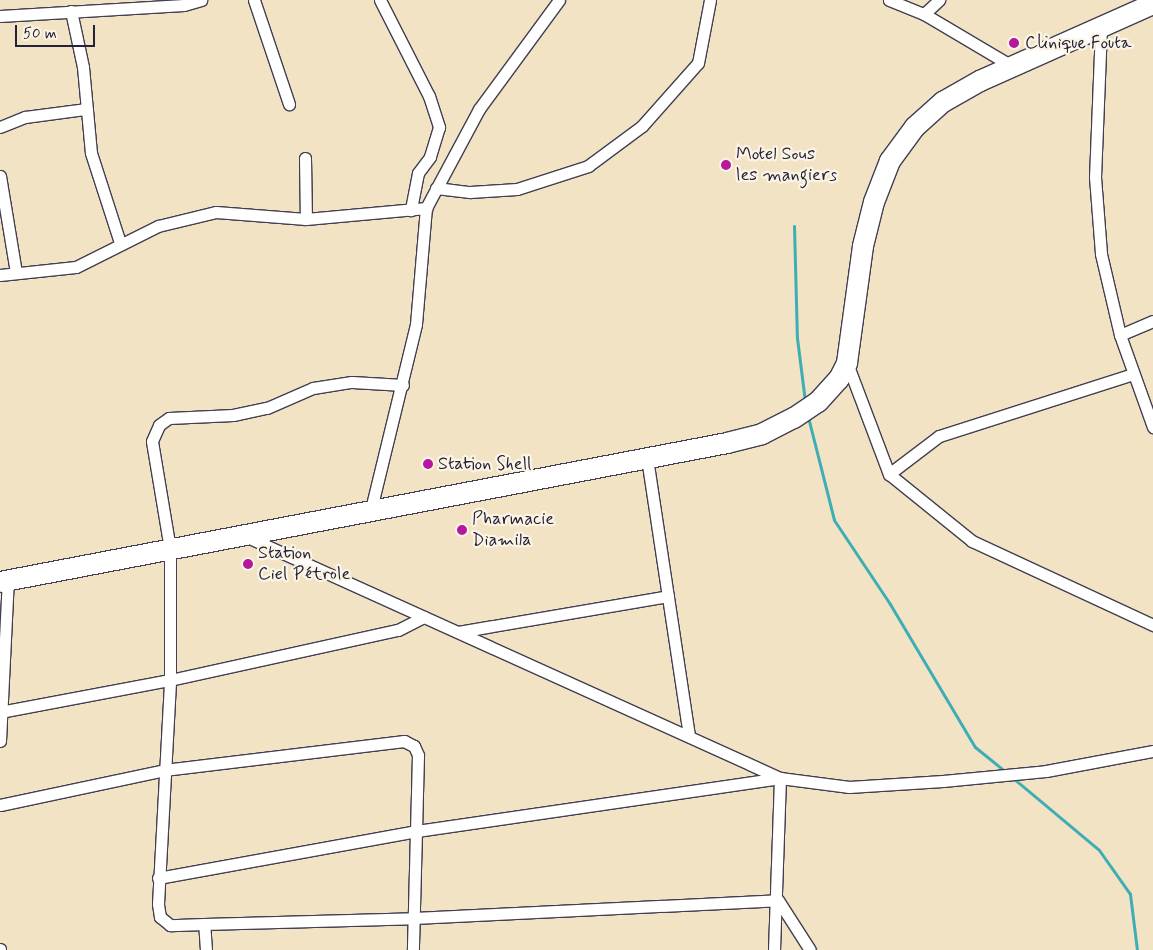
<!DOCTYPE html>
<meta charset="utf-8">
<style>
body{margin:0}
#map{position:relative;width:1153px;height:950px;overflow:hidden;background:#f2e3c4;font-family:Mynerve,sans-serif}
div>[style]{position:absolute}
.stream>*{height:3px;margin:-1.5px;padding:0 1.5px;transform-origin:1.5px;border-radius:1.5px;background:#3daeb6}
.roads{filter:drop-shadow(1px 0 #413f50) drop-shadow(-1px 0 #413f50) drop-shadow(0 1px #413f50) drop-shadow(0 -1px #413f50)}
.street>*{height:11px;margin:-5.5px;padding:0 5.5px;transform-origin:5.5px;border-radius:5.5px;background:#fff}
.highway>*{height:20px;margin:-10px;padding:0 10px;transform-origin:10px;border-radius:10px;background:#fff}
.dots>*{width:14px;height:14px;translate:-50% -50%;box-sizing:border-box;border:2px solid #fcf5e5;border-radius:50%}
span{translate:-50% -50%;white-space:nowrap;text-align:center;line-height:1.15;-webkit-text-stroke:4.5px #fcf5e5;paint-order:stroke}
.poi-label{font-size:18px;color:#22223b}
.left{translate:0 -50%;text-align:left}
.scale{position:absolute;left:15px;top:25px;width:80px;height:22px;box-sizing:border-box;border:2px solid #22223b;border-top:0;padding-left:6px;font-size:15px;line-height:18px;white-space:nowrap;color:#22223b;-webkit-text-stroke:4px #fcf5e5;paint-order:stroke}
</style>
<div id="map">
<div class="stream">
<div style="left:794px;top:226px;width:112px;rotate:88.5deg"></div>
<div style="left:797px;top:338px;width:64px;rotate:82.8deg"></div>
<div style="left:808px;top:417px;width:106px;rotate:75.8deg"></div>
<div style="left:834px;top:520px;width:101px;rotate:56.3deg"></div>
<div style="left:890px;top:604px;width:166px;rotate:59.3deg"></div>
<div style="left:975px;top:747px;width:38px;rotate:39deg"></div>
<div style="left:1013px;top:778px;width:112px;rotate:39.9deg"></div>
<div style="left:1099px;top:850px;width:54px;rotate:54.8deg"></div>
<div style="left:1130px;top:894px;width:56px;rotate:82.9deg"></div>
</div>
<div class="roads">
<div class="street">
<div style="left:254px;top:0;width:110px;rotate:71.4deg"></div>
<div style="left:380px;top:0;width:108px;rotate:63deg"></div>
<div style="left:429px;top:96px;width:33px;rotate:72deg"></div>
<div style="left:439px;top:127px;width:31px;rotate:107deg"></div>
<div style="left:430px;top:157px;width:20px;rotate:127deg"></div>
<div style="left:418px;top:173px;width:38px;rotate:101deg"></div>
<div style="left:889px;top:0;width:38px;rotate:22deg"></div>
<div style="left:924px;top:14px;width:102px;rotate:30.6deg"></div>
<div style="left:71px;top:11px;width:57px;rotate:77.9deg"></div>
<div style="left:83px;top:67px;width:86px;rotate:84.7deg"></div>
<div style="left:91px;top:153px;width:95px;rotate:72.1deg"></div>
<div style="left:924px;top:14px;width:21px;rotate:-43deg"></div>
<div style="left:0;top:16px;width:184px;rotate:-3.4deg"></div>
<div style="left:184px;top:5px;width:18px;rotate:-16deg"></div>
<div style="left:1101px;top:28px;width:149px;rotate:92.3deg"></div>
<div style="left:1095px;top:177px;width:77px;rotate:85.5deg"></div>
<div style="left:1101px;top:254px;width:83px;rotate:76.8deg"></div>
<div style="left:1120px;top:335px;width:98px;rotate:70.3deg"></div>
<div style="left:0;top:127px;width:27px;rotate:-22deg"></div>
<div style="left:25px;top:117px;width:62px;rotate:-7.5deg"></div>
<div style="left:305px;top:158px;width:61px;rotate:89.1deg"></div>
<div style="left:0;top:176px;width:98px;rotate:80.6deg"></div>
<div style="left:436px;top:188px;width:34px;rotate:7deg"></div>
<div style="left:470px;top:192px;width:47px;rotate:-3.7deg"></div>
<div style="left:517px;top:189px;width:75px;rotate:-17.9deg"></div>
<div style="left:588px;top:166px;width:67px;rotate:-36.5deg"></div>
<div style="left:642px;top:126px;width:84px;rotate:-48.4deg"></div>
<div style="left:698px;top:63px;width:64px;rotate:-79.2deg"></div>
<div style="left:0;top:275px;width:76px;rotate:-6deg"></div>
<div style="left:76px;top:267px;width:92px;rotate:-26.6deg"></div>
<div style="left:158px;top:226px;width:60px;rotate:-13.6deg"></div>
<div style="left:216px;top:212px;width:90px;rotate:4.4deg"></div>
<div style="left:306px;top:219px;width:121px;rotate:-5.2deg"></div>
<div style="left:1120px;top:335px;width:36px;rotate:-23deg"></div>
<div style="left:847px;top:363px;width:119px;rotate:69.3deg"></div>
<div style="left:889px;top:474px;width:107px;rotate:38.9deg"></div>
<div style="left:972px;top:541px;width:200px;rotate:24.9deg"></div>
<div style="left:647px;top:458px;width:281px;rotate:81.4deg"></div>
<div style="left:889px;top:474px;width:63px;rotate:-37.2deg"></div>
<div style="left:939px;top:436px;width:204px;rotate:-17.7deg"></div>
<div style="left:371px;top:509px;width:190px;rotate:-76.3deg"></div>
<div style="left:416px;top:324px;width:116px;rotate:-85.1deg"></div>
<div style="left:426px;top:208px;width:112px;rotate:-61.8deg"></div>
<div style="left:479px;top:109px;width:135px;rotate:-53.7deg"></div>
<div style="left:245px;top:536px;width:587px;rotate:24.34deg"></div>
<div style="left:780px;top:778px;width:70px;rotate:7.4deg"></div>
<div style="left:849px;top:787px;width:94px;rotate:-3.7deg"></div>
<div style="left:943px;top:781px;width:103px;rotate:-5.5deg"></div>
<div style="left:1046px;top:771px;width:109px;rotate:-10.6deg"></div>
<div style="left:458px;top:632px;width:213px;rotate:-9.7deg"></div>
<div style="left:0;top:712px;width:173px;rotate:-10.7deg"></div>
<div style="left:170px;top:680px;width:233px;rotate:-12.4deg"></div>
<div style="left:398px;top:630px;width:29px;rotate:-27deg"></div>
<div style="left:0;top:741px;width:161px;rotate:-87.2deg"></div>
<div style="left:0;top:805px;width:168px;rotate:-12deg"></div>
<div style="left:164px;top:770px;width:242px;rotate:-6.9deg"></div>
<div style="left:404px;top:741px;width:11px;rotate:27deg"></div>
<div style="left:414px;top:746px;width:10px;rotate:66deg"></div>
<div style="left:418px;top:755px;width:195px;rotate:91.5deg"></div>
<div style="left:158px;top:878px;width:263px;rotate:-10.3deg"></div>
<div style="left:417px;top:831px;width:367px;rotate:-8.3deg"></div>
<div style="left:780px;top:778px;width:172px;rotate:92deg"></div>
<div style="left:204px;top:924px;width:210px;rotate:-1.6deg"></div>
<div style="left:414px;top:918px;width:364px;rotate:-2.8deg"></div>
<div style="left:778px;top:900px;width:59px;rotate:57.4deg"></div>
<div style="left:0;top:949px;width:1px;rotate:90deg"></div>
<div style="left:206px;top:950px;width:26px;rotate:-94deg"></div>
<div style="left:204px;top:924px;width:34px;rotate:178deg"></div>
<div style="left:170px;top:925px;width:13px;rotate:-141deg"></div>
<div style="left:160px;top:917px;width:13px;rotate:-99deg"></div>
<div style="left:158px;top:904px;width:224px;rotate:-86.9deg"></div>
<div style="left:170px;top:680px;width:131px;rotate:-90deg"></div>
<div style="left:170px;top:549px;width:109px;rotate:-99.5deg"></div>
<div style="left:152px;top:441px;width:17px;rotate:-66deg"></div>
<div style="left:159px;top:425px;width:12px;rotate:-35deg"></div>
<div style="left:169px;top:418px;width:64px;rotate:-2.7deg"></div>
<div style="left:233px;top:415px;width:35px;rotate:-12deg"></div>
<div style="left:267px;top:408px;width:50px;rotate:-23.5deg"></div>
<div style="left:313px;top:388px;width:39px;rotate:-9deg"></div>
<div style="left:352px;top:382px;width:51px;rotate:3.4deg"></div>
</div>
<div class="highway">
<div style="left:0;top:582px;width:740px;rotate:-10.82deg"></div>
<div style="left:727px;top:443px;width:36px;rotate:-14deg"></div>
<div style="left:762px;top:434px;width:36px;rotate:-27deg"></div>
<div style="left:794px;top:418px;width:29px;rotate:-34deg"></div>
<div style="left:818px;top:402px;width:31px;rotate:-48deg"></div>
<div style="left:839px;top:379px;width:18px;rotate:-63deg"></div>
<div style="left:847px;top:363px;width:118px;rotate:-82.2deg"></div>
<div style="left:863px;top:246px;width:45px;rotate:-76deg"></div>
<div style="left:874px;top:202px;width:44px;rotate:-68.7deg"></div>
<div style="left:890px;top:161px;width:42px;rotate:-53.7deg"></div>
<div style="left:915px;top:127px;width:38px;rotate:-42deg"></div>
<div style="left:943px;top:102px;width:43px;rotate:-29.6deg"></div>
<div style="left:980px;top:81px;width:189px;rotate:-24deg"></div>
</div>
</div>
<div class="dots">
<div style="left:1014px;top:43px;background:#b5179e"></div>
<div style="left:726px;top:165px;background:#b5179e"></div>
<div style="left:428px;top:464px;background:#b5179e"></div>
<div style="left:462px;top:530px;background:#b5179e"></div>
<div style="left:248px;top:564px;background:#b5179e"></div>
</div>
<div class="poi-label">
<span class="left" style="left:1025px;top:43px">Clinique Fouta</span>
<span class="left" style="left:736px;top:165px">Motel Sous<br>les mangiers</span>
<span class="left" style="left:438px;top:464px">Station Shell</span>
<span class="left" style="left:472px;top:530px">Pharmacie<br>Diamila</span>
<span class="left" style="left:258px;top:564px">Station<br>Ciel Pétrole</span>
</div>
<div class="scale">50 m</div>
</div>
